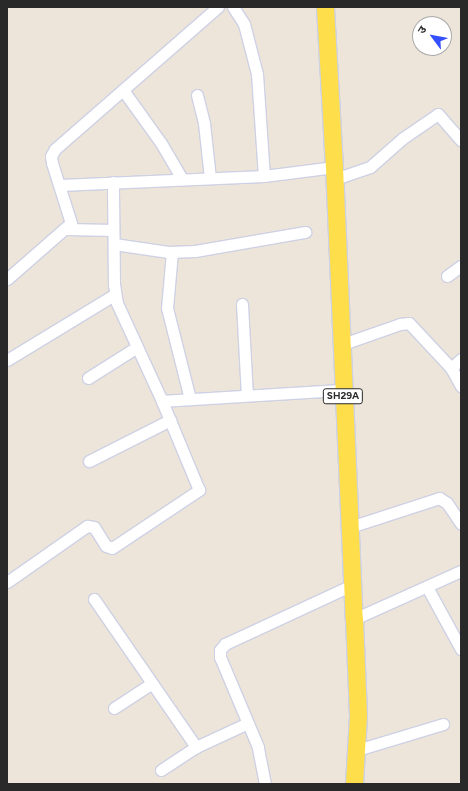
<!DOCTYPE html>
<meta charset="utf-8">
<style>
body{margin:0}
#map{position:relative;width:468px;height:791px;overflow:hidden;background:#ede5d9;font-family:Figtree,"Noto Sans Devanagari",sans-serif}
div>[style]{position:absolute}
.roads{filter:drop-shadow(1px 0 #ced1e4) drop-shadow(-1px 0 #ced1e4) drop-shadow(0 1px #ced1e4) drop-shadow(0 -1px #ced1e4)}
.minor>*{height:11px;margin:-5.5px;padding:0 5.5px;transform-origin:5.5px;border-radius:5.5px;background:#fff}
.primary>*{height:17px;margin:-8.5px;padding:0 8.5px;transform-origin:8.5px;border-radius:8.5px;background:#ffde4b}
span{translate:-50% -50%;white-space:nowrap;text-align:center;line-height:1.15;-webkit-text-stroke:3px #fff;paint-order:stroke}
.shield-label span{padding:1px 3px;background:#fff;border:1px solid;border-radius:3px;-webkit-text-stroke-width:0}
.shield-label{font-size:10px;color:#292929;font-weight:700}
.frame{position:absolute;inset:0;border:8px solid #292929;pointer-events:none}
.north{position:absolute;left:412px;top:16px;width:40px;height:40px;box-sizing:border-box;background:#fff;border:1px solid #a9a9a9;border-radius:50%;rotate:302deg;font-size:11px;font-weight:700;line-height:16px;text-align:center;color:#292929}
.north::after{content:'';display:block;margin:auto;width:14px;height:18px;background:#334fff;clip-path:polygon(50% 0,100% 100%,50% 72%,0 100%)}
</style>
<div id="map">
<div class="roads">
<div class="minor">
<div style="left:233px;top:7px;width:20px;rotate:57deg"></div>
<div style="left:244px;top:24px;width:52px;rotate:75.4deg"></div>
<div style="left:257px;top:74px;width:102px;rotate:86.1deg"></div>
<div style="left:123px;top:90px;width:65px;rotate:54.4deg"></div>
<div style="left:161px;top:143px;width:42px;rotate:59.7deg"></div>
<div style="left:197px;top:95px;width:29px;rotate:76deg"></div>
<div style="left:204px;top:123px;width:55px;rotate:83.8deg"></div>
<div style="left:335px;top:179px;width:37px;rotate:-19deg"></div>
<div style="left:370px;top:167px;width:44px;rotate:-41.3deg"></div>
<div style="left:403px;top:138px;width:42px;rotate:-34.4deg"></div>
<div style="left:438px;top:114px;width:35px;rotate:49deg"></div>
<div style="left:60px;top:185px;width:204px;rotate:-2.5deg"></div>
<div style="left:264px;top:176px;width:71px;rotate:-7.3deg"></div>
<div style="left:67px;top:229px;width:46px;rotate:1.2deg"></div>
<div style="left:114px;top:244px;width:55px;rotate:8.4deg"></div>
<div style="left:168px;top:252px;width:27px;rotate:-2deg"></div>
<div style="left:195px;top:251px;width:112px;rotate:-9.8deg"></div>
<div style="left:172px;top:252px;width:56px;rotate:95.1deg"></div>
<div style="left:167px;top:308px;width:94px;rotate:75.8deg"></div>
<div style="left:447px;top:276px;width:17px;rotate:-36deg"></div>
<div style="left:7px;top:279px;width:85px;rotate:-41.2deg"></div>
<div style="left:71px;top:223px;width:63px;rotate:-107.6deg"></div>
<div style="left:52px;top:163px;width:7px;rotate:-98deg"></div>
<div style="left:51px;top:156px;width:8px;rotate:-60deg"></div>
<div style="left:55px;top:149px;width:216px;rotate:-41.1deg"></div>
<div style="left:242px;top:304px;width:91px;rotate:86.9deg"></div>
<div style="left:340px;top:345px;width:64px;rotate:-19.3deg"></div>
<div style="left:400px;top:324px;width:9px;rotate:-6deg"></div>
<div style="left:409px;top:323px;width:62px;rotate:47deg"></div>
<div style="left:451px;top:368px;width:21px;rotate:61deg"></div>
<div style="left:7px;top:360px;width:125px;rotate:-31.3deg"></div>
<div style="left:451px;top:368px;width:13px;rotate:-42deg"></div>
<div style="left:88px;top:378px;width:58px;rotate:-32.3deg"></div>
<div style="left:162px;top:401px;width:181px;rotate:-3.5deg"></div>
<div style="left:89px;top:461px;width:91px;rotate:-26.8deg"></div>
<div style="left:350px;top:527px;width:94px;rotate:-18deg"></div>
<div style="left:439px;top:498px;width:9px;rotate:32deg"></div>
<div style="left:447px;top:503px;width:25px;rotate:56deg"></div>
<div style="left:7px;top:582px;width:98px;rotate:-35deg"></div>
<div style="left:87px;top:526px;width:7px;rotate:8deg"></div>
<div style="left:94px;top:527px;width:22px;rotate:58deg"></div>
<div style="left:106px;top:546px;width:6px;rotate:18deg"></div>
<div style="left:112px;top:548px;width:105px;rotate:-33.7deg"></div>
<div style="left:199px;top:490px;width:96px;rotate:-112.6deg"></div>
<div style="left:162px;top:401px;width:108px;rotate:-114.7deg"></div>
<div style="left:117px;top:303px;width:18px;rotate:-99deg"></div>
<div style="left:114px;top:285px;width:103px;rotate:-90.6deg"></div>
<div style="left:427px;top:587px;width:71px;rotate:61.3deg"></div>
<div style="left:94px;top:599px;width:180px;rotate:55.4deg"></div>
<div style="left:354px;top:619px;width:117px;rotate:-24.2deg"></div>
<div style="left:114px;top:708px;width:45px;rotate:-33.3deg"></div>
<div style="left:357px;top:750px;width:90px;rotate:-16.8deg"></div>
<div style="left:161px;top:770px;width:42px;rotate:-33.3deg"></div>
<div style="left:196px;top:747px;width:57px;rotate:-24.8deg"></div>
<div style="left:265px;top:784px;width:38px;rotate:-101deg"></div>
<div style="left:258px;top:747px;width:98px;rotate:-112.9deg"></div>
<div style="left:220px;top:657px;width:7px;rotate:-90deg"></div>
<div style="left:220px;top:650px;width:8px;rotate:-50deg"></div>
<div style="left:225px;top:644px;width:140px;rotate:-24.9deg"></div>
</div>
<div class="primary">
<div style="left:325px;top:7px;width:160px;rotate:86.8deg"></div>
<div style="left:334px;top:167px;width:452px;rotate:87.5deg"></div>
<div style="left:354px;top:619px;width:97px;rotate:87.6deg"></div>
<div style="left:358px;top:716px;width:68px;rotate:93.4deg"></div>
</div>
</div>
<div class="shield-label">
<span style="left:343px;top:396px">SH29A</span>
</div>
<div class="frame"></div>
<div class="north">उ</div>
</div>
